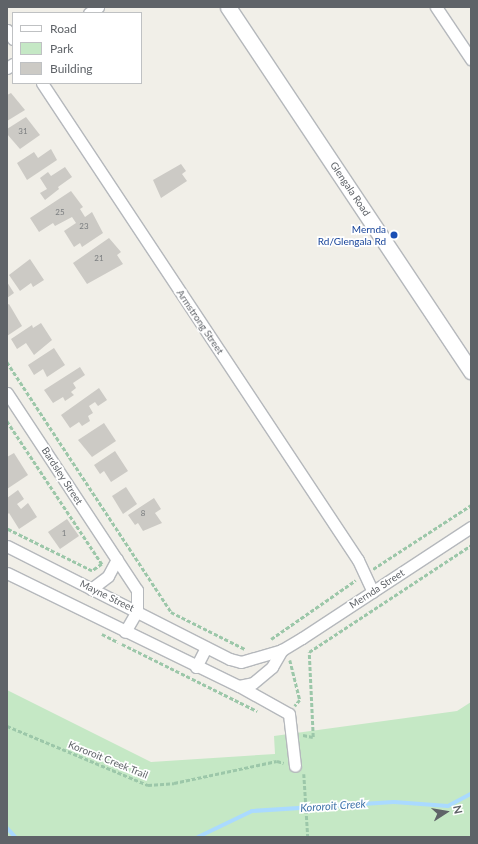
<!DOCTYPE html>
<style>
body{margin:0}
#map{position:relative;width:478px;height:844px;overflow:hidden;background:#f1efe8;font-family:Lato,sans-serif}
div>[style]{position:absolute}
.green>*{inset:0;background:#c5e8c5}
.stream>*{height:4px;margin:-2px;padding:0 2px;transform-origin:2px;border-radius:2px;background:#aadaff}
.building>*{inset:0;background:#cccac5}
.path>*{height:2.5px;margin-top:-1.25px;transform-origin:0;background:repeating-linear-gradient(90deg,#9cc7a9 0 4px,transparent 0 6px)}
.roads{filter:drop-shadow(1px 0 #b5b8bc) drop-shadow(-1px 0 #b5b8bc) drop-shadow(0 1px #b5b8bc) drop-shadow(0 -1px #b5b8bc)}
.street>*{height:11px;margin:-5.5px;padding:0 5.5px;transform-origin:5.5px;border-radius:5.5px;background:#fff}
.secondary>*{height:15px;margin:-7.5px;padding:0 7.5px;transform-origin:7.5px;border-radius:7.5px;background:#fff}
.dots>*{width:11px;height:11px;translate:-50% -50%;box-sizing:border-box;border:2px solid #fff;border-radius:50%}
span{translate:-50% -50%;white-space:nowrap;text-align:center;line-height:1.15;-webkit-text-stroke:3.5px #fff;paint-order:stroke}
.number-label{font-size:8px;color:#7a7d7f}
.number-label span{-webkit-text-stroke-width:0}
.street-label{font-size:10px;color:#5f6368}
.transit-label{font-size:10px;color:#164399}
.right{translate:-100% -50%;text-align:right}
.water-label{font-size:11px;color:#4174aa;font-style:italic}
.frame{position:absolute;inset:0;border:8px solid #5f6368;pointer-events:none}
.legend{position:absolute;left:12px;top:12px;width:130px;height:72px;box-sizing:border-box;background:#fff;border:1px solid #bfc1c3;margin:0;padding:5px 7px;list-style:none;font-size:12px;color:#5f6368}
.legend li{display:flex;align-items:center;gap:8px;height:20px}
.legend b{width:20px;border:1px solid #bfc1c3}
.north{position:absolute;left:426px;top:792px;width:40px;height:40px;-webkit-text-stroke:3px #fff;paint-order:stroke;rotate:78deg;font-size:11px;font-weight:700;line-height:16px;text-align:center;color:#5f6368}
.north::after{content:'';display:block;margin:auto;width:14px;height:18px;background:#5f6368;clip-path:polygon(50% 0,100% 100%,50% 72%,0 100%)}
</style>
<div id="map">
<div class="green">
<div style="clip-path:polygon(7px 690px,151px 762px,275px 754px,274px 736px,457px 711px,471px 702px,471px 837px,7px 837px)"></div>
</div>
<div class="stream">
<div style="left:7px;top:828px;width:12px;rotate:48deg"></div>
<div style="left:198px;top:837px;width:60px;rotate:-25.7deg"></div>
<div style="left:252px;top:811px;width:142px;rotate:-3.6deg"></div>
<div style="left:394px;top:802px;width:54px;rotate:4.2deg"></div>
<div style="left:448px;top:806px;width:26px;rotate:-28deg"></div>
</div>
<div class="building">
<div style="clip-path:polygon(11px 93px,25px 110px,7px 121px,7px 95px)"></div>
<div style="clip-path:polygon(26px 117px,40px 135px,20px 149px,7px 134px,7px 129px)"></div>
<div style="clip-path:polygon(51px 149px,57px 160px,27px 180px,17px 163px,34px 152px,38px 158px)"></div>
<div style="clip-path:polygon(181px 164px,186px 171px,182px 174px,187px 181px,161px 198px,153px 180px)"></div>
<div style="clip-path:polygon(65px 167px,72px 177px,58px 187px,59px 189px,45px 200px,40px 193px,47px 189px,40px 178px,48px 172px,51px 176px)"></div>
<div style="clip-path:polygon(71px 191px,83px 207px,80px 209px,85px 217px,92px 212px,103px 233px,82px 247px,80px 243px,74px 247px,64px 231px,76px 223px,72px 217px,55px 226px,53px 223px,39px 232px,30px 218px)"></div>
<div style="clip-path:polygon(109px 238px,121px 252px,117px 255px,123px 264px,87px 284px,73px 263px)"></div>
<div style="clip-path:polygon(30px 259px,44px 280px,33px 287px,31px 283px,20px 291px,9px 275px)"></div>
<div style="clip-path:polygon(7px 282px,14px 293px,7px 298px)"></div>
<div style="clip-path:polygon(9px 304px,22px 326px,7px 336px,7px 305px)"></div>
<div style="clip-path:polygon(41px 323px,52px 340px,34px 355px,26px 343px,17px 349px,11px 339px,32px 325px,33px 328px)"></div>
<div style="clip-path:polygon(54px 348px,65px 365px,47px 377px,43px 369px,34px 375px,28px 365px)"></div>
<div style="clip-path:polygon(80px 367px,85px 375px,73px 383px,76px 388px,71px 392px,74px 395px,65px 401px,63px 397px,53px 403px,44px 390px)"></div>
<div style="clip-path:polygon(99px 388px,107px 400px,98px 406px,95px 402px,89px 406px,93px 413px,88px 416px,90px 421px,82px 426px,79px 422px,70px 428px,61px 415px)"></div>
<div style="clip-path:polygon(104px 423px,116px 441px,92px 457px,78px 440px)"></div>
<div style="clip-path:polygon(115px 451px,128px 471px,111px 482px,104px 471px,100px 474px,94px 465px)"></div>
<div style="clip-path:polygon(14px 453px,28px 475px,7px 489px,7px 457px)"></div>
<div style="clip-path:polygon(126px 487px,137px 504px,123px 514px,112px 496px)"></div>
<div style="clip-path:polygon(18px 490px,24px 499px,17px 504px,21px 509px,28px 503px,37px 517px,19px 529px,9px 513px,7px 515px,7px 498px)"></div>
<div style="clip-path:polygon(154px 498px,161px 509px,155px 513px,162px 523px,143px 531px,138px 523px,135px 525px,128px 515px)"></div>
<div style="clip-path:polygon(67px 519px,79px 536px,60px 549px,48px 532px)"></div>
</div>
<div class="path">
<div style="left:7px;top:362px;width:299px;rotate:56.7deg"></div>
<div style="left:171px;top:612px;width:83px;rotate:26.6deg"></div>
<div style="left:7px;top:421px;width:172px;rotate:56.4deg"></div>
<div style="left:102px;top:564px;width:12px;rotate:145deg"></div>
<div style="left:92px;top:571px;width:95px;rotate:-153.7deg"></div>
<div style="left:373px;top:569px;width:117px;rotate:-33.1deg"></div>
<div style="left:102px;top:634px;width:18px;rotate:27deg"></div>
<div style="left:271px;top:639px;width:103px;rotate:-34.8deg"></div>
<div style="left:122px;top:644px;width:151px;rotate:26.4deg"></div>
<div style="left:290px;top:660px;width:41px;rotate:76deg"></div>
<div style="left:300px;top:700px;width:8px;rotate:130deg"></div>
<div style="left:7px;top:726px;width:153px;rotate:22.7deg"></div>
<div style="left:148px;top:785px;width:26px;rotate:-4deg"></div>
<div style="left:174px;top:783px;width:105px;rotate:-12.1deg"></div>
<div style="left:277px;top:761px;width:7px;rotate:16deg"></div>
<div style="left:303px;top:735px;width:10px;rotate:11deg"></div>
<div style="left:313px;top:737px;width:85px;rotate:-92.7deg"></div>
<div style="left:309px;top:652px;width:194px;rotate:-33.4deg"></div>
<div style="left:304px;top:774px;width:63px;rotate:86.4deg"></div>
</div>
<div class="roads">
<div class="street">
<div style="left:436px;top:7px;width:63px;rotate:56.1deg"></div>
<div style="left:89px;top:13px;width:11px;rotate:-34deg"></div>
<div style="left:7px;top:30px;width:11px;rotate:56deg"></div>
<div style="left:7px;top:68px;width:7px;rotate:-34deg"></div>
<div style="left:42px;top:83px;width:572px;rotate:56.48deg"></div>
<div style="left:358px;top:560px;width:35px;rotate:65deg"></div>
<div style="left:7px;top:393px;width:236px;rotate:56.6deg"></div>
<div style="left:137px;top:590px;width:21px;rotate:90deg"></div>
<div style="left:137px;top:611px;width:24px;rotate:120deg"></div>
<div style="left:7px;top:546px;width:250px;rotate:26.9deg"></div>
<div style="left:230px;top:659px;width:11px;rotate:15deg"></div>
<div style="left:241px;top:662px;width:43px;rotate:-16.3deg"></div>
<div style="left:282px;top:650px;width:23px;rotate:-31deg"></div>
<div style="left:302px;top:638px;width:202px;rotate:-33.3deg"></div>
<div style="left:7px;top:573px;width:258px;rotate:26deg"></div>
<div style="left:239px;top:686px;width:14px;rotate:-12deg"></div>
<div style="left:253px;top:683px;width:25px;rotate:-40deg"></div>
<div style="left:272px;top:667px;width:20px;rotate:-60deg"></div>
<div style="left:91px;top:589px;width:21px;rotate:-37deg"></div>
<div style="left:108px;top:576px;width:19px;rotate:-62deg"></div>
<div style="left:196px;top:667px;width:22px;rotate:-63deg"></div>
<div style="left:239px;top:686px;width:57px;rotate:29.2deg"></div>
<div style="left:289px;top:714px;width:52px;rotate:83.4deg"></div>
</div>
<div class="secondary">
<div style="left:228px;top:7px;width:438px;rotate:56.3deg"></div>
</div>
</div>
<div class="dots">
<div style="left:394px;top:235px;background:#1a4fb4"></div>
</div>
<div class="number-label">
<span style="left:23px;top:132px">31</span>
<span style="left:60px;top:213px">25</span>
<span style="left:84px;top:227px">23</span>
<span style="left:99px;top:259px">21</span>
<span style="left:143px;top:514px">8</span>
<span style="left:64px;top:534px">1</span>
</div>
<div class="street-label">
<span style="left:350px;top:189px;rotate:56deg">Glengala Road</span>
<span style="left:200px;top:322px;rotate:56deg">Armstrong Street</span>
<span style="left:62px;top:476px;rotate:57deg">Bardsley Street</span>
<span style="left:377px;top:589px;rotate:-33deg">Mernda Street</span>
<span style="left:107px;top:596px;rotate:26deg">Mayne Street</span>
<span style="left:108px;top:760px;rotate:22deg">Kororoit Creek Trail</span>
</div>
<div class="transit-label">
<span class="right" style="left:386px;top:235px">Mernda<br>Rd/Glengala Rd</span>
</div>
<div class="water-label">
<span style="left:333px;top:806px;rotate:-4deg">Kororoit Creek</span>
</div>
<div class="frame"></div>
<ul class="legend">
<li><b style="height:5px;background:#fff"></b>Road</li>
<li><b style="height:11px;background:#c5e8c5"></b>Park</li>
<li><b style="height:11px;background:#cccac5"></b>Building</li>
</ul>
<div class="north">N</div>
</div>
